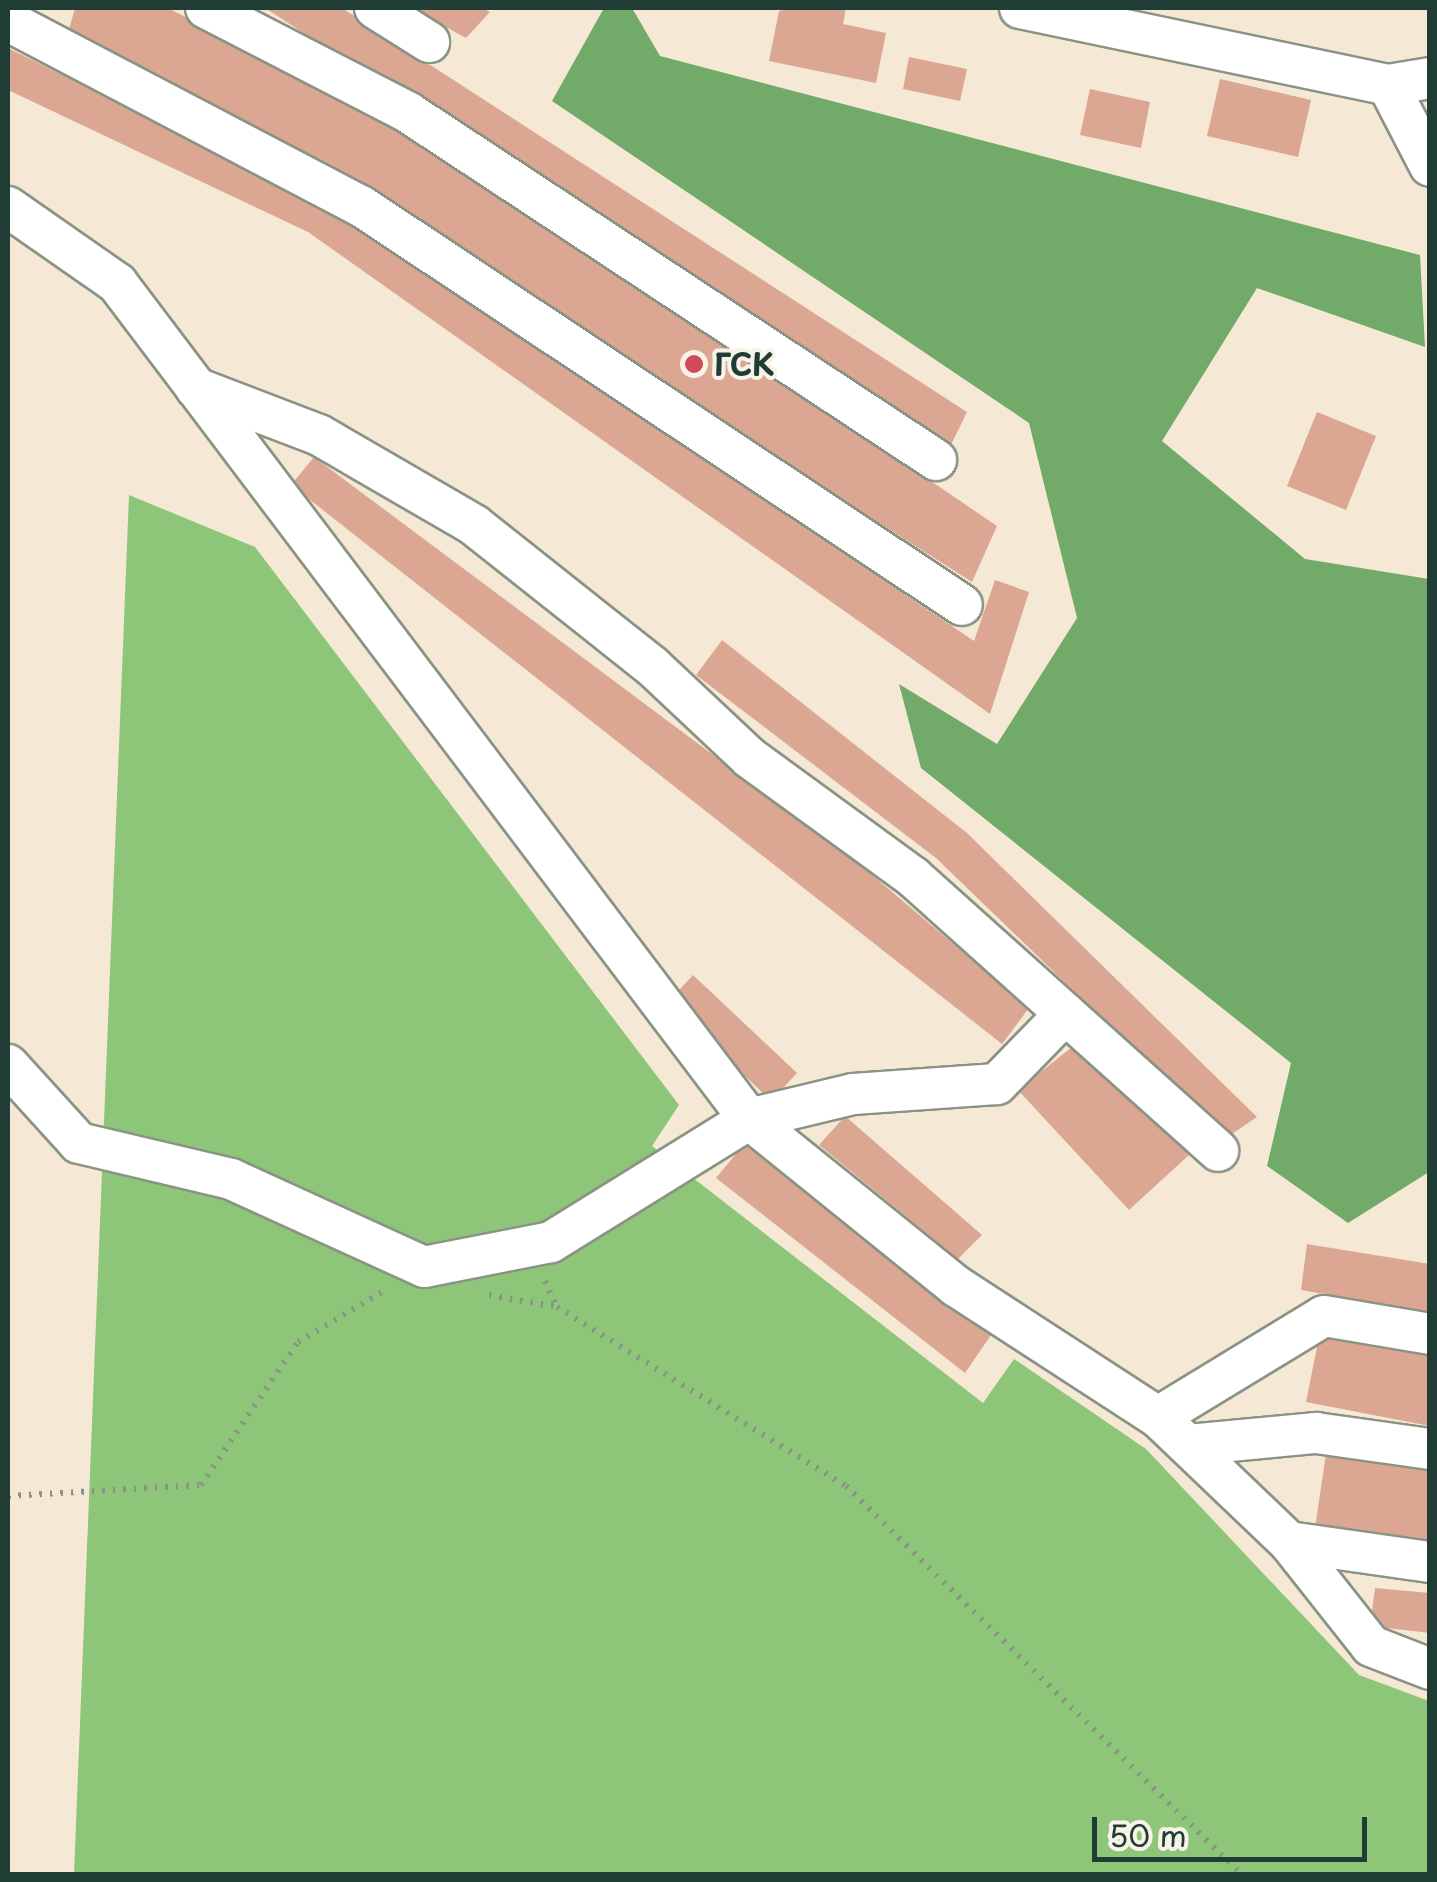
<!DOCTYPE html>
<meta charset="utf-8">
<style>
body{margin:0}
#map{position:relative;width:1437px;height:1882px;overflow:hidden;background:#f5e9d5;font-family:"Playpen Sans",sans-serif}
div>[style]{position:absolute}
.green>*{inset:0;background:#8dc579}
.forest>*{inset:0;background:#72aa69}
.building>*{inset:0;background:#dba792}
.path>*{height:6px;margin-top:-3px;transform-origin:0;background:repeating-linear-gradient(90deg,#8a9384 0 2.5px,transparent 0 10.5px)}
.roads{filter:drop-shadow(2px 0 #8a9384) drop-shadow(-2px 0 #8a9384) drop-shadow(0 2px #8a9384) drop-shadow(0 -2px #8a9384)}
.minor>*{height:40px;margin:-20px;padding:0 20px;transform-origin:20px;border-radius:20px;background:#fff}
.dots>*{width:28px;height:28px;translate:-50% -50%;box-sizing:border-box;border:5px solid #f7f3e8;border-radius:50%}
span{translate:-50% -50%;white-space:nowrap;text-align:center;line-height:1.15;-webkit-text-stroke:8px #f7f3e8;paint-order:stroke}
.poi-label{font-size:30px;color:#1f3d34;font-weight:700}
.left{translate:0 -50%;text-align:left}
.frame{position:absolute;inset:0;border:10px solid #1f3d34;pointer-events:none}
.scale{position:absolute;left:1092px;top:1817px;width:275px;height:45px;box-sizing:border-box;border:5px solid #1f3d34;border-top:0;padding-left:12px;font-size:30px;line-height:35px;white-space:nowrap;color:#1f3d34;-webkit-text-stroke:8px #f7f3e8;paint-order:stroke}
</style>
<div id="map">
<div class="green">
<div style="clip-path:polygon(129px 495px,255px 547px,679px 1105px,652px 1146px,983px 1403px,1014px 1359px,1146px 1449px,1359px 1675px,1429px 1701px,1430px 1874px,74px 1874px)"></div>
</div>
<div class="forest">
<div style="clip-path:polygon(604px 8px,632px 8px,660px 56px,1420px 255px,1425px 347px,1257px 288px,1162px 441px,1305px 559px,1429px 579px,1429px 1172px,1348px 1223px,1267px 1166px,1291px 1063px,921px 768px,899px 684px,997px 744px,1077px 618px,1029px 423px,552px 101px)"></div>
</div>
<div class="building">
<div style="clip-path:polygon(75px 8px,168px 8px,446px 151px,997px 526px,972px 582px,375px 202px,67px 37px)"></div>
<div style="clip-path:polygon(265px 8px,342px 8px,967px 412px,948px 451px)"></div>
<div style="clip-path:polygon(411px 8px,482px 8px,490px 12px,466px 38px)"></div>
<div style="clip-path:polygon(794px 8px,846px 8px,843px 24px,886px 33px,876px 83px,769px 61px,779px 11px)"></div>
<div style="clip-path:polygon(8px 48px,329px 207px,974px 641px,995px 580px,1029px 592px,990px 714px,308px 232px,8px 90px)"></div>
<div style="clip-path:polygon(909px 57px,967px 69px,960px 101px,903px 89px)"></div>
<div style="clip-path:polygon(1220px 79px,1311px 100px,1298px 157px,1207px 136px)"></div>
<div style="clip-path:polygon(1090px 89px,1150px 102px,1141px 148px,1080px 135px)"></div>
<div style="clip-path:polygon(1317px 412px,1376px 436px,1346px 510px,1287px 486px)"></div>
<div style="clip-path:polygon(314px 457px,858px 863px,1029px 1008px,1002px 1044px,291px 485px)"></div>
<div style="clip-path:polygon(722px 640px,967px 833px,1257px 1117px,1226px 1138px,936px 858px,696px 675px)"></div>
<div style="clip-path:polygon(693px 975px,797px 1073px,771px 1101px,668px 1002px)"></div>
<div style="clip-path:polygon(1072px 1047px,1189px 1155px,1129px 1210px,1018px 1090px)"></div>
<div style="clip-path:polygon(845px 1116px,982px 1235px,958px 1259px,819px 1145px)"></div>
<div style="clip-path:polygon(745px 1143px,991px 1335px,965px 1373px,716px 1178px)"></div>
<div style="clip-path:polygon(1307px 1244px,1430px 1264px,1430px 1313px,1301px 1290px)"></div>
<div style="clip-path:polygon(1321px 1327px,1430px 1347px,1430px 1426px,1306px 1402px)"></div>
<div style="clip-path:polygon(1326px 1454px,1430px 1467px,1430px 1545px,1315px 1528px)"></div>
<div style="clip-path:polygon(1375px 1588px,1430px 1593px,1430px 1633px,1370px 1626px)"></div>
</div>
<div class="path">
<div style="left:545px;top:1281px;width:27px;rotate:66deg"></div>
<div style="left:489px;top:1295px;width:69px;rotate:10deg"></div>
<div style="left:557px;top:1307px;width:340px;rotate:31.8deg"></div>
<div style="left:846px;top:1486px;width:554px;rotate:44.49deg"></div>
<div style="left:8px;top:1496px;width:193px;rotate:-3.3deg"></div>
<div style="left:201px;top:1485px;width:173px;rotate:-55.9deg"></div>
<div style="left:298px;top:1342px;width:101px;rotate:-30.9deg"></div>
</div>
<div class="roads">
<div class="minor">
<div style="left:206px;top:8px;width:229px;rotate:27.3deg"></div>
<div style="left:409px;top:113px;width:631px;rotate:33.36deg"></div>
<div style="left:375px;top:8px;width:64px;rotate:32.2deg"></div>
<div style="left:1020px;top:8px;width:376px;rotate:11.8deg"></div>
<div style="left:1388px;top:85px;width:91px;rotate:62.6deg"></div>
<div style="left:8px;top:21px;width:399px;rotate:27.7deg"></div>
<div style="left:361px;top:206px;width:721px;rotate:33.58deg"></div>
<div style="left:1388px;top:85px;width:43px;rotate:-9.5deg"></div>
<div style="left:8px;top:207px;width:133px;rotate:34.9deg"></div>
<div style="left:117px;top:283px;width:1048px;rotate:52.91deg"></div>
<div style="left:749px;top:1119px;width:266px;rotate:38.9deg"></div>
<div style="left:956px;top:1286px;width:241px;rotate:33deg"></div>
<div style="left:1158px;top:1417px;width:181px;rotate:43.7deg"></div>
<div style="left:1289px;top:1542px;width:142px;rotate:8.1deg"></div>
<div style="left:196px;top:388px;width:132px;rotate:20.9deg"></div>
<div style="left:319px;top:435px;width:179px;rotate:30.1deg"></div>
<div style="left:474px;top:525px;width:227px;rotate:38.4deg"></div>
<div style="left:652px;top:666px;width:134px;rotate:43.2deg"></div>
<div style="left:750px;top:758px;width:202px;rotate:36.1deg"></div>
<div style="left:913px;top:877px;width:410px;rotate:41.9deg"></div>
<div style="left:8px;top:1065px;width:105px;rotate:47.7deg"></div>
<div style="left:79px;top:1143px;width:156px;rotate:13.3deg"></div>
<div style="left:231px;top:1179px;width:212px;rotate:24.5deg"></div>
<div style="left:424px;top:1267px;width:129px;rotate:-11.1deg"></div>
<div style="left:551px;top:1242px;width:233px;rotate:-31.8deg"></div>
<div style="left:749px;top:1119px;width:107px;rotate:-13.5deg"></div>
<div style="left:853px;top:1094px;width:144px;rotate:-4deg"></div>
<div style="left:997px;top:1084px;width:98px;rotate:-45.8deg"></div>
<div style="left:1158px;top:1417px;width:194px;rotate:-31.3deg"></div>
<div style="left:1324px;top:1316px;width:108px;rotate:9.6deg"></div>
<div style="left:1188px;top:1445px;width:129px;rotate:-5.4deg"></div>
<div style="left:1316px;top:1433px;width:115px;rotate:8deg"></div>
<div style="left:1289px;top:1542px;width:132px;rotate:51.7deg"></div>
<div style="left:1371px;top:1646px;width:63px;rotate:21.3deg"></div>
</div>
</div>
<div class="dots">
<div style="left:694px;top:364px;background:#d1495b"></div>
</div>
<div class="poi-label">
<span class="left" style="left:714px;top:364px">ГСК</span>
</div>
<div class="frame"></div>
<div class="scale">50 m</div>
</div>
